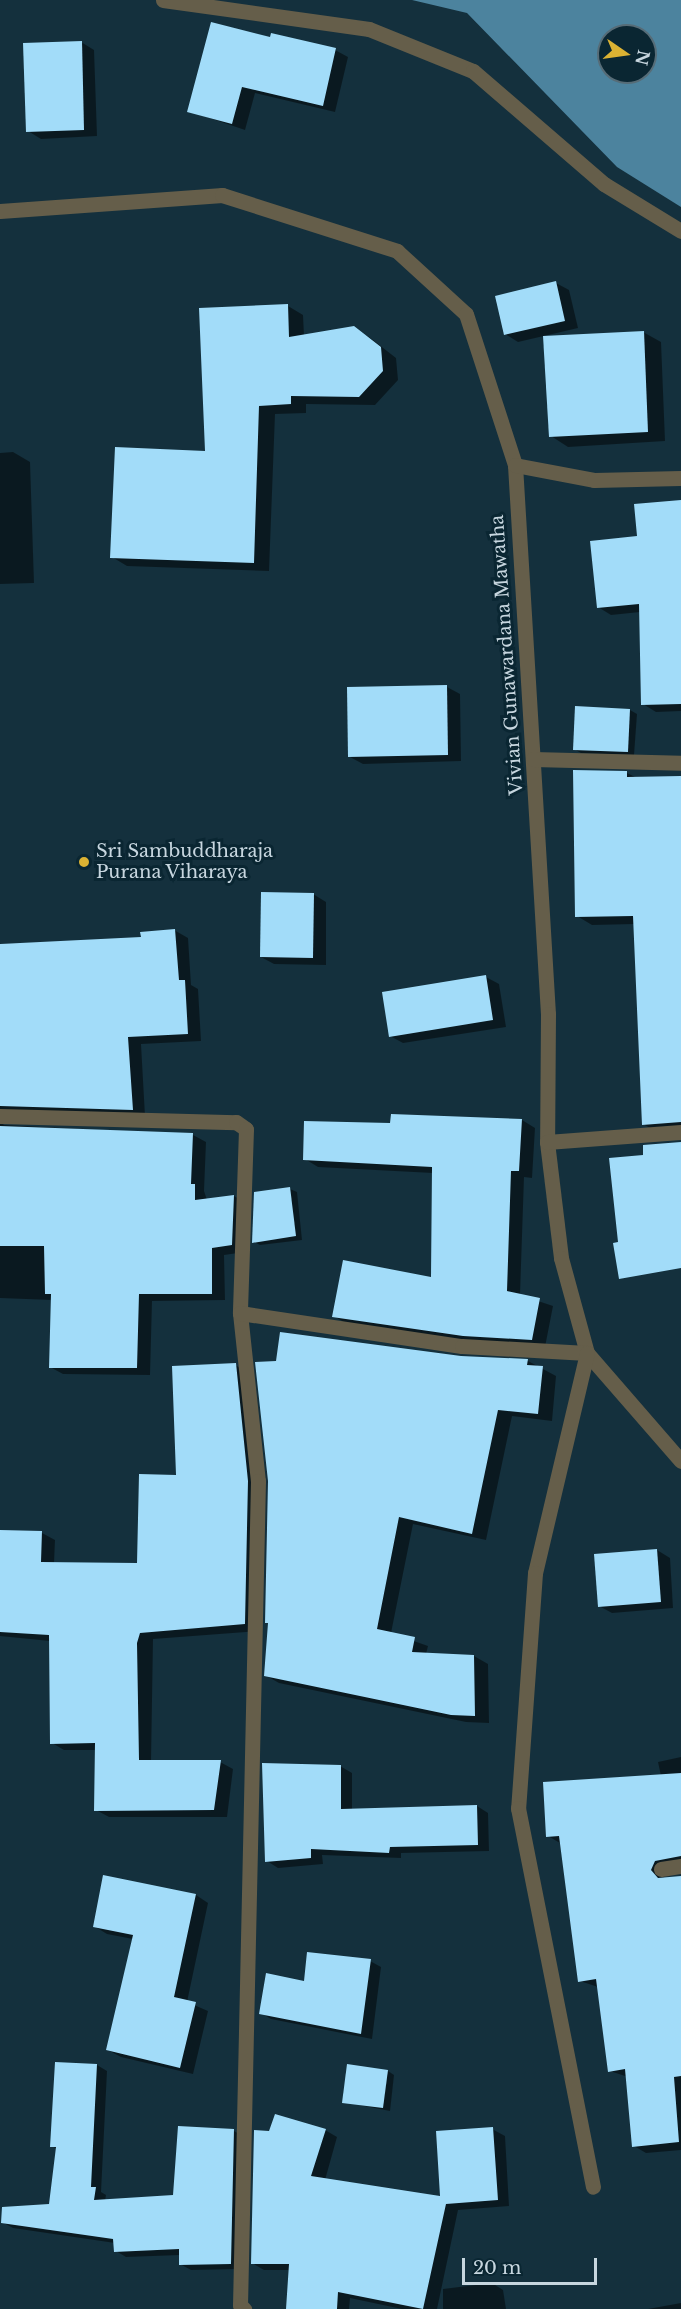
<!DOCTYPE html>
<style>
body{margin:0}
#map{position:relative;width:681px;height:2309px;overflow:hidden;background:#14303d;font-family:"Libre Baskerville",serif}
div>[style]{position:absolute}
.water>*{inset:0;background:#4c839e}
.shadow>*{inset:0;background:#0007}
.building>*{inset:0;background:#a2dcf9}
.minor>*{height:15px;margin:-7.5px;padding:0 7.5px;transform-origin:7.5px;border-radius:7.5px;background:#655e4a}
.dots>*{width:16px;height:16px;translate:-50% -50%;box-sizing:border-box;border:3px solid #0a2632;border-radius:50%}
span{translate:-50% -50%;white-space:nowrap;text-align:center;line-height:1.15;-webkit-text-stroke:6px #0a2632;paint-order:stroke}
.street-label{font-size:18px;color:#c7d6df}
.poi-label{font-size:18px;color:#c7d6df}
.left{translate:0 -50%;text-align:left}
.north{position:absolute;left:597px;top:24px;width:60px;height:60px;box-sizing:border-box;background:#0a2632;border:2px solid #566c77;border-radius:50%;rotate:103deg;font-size:16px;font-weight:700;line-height:24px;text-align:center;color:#c7d6df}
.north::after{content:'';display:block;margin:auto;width:21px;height:27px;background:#dbb233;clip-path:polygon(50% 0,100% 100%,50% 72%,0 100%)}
.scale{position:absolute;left:462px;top:2258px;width:135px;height:27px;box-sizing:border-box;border:3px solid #c7d6df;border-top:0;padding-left:8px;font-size:18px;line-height:21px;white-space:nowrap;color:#c7d6df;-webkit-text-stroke:4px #0a2632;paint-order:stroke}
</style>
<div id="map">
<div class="water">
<div style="clip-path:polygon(evenodd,412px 0,681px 0,681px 207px,617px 167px,467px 13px,412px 0,609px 36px,645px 36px,645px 72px,609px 72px,609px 36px)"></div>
</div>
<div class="shadow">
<div style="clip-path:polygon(271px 39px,335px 50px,348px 57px,335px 112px,255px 93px,245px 130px,189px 111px)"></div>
<div style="clip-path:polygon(81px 42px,94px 50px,97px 136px,41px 139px,28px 131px)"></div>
<div style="clip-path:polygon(556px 283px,569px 290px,578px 328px,518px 342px,505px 334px)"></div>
<div style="clip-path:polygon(288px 306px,303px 315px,304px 336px,353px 328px,369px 337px,396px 358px,398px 380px,375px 405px,306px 404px,306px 413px,275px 414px,269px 571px,127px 566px,112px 557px,206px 452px)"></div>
<div style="clip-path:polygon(643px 332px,661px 342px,665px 441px,568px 447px,551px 436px)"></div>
<div style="clip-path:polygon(13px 452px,30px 462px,34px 583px,0 584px,0 453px)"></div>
<div style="clip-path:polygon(653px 536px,669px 609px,611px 615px,598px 607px)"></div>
<div style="clip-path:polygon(681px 615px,681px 711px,656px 712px,643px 704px)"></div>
<div style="clip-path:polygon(447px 687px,460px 694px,461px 761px,363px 764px,350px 757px,348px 689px)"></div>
<div style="clip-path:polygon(576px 707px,630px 710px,637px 714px,634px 755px,581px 753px,574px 749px)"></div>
<div style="clip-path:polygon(627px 773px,637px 778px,681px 778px,681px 1132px,659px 1133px,643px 1124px,635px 924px,592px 925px,577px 916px)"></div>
<div style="clip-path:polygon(313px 894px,326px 902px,326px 965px,274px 964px,261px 957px)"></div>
<div style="clip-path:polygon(174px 930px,188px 938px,191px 985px,198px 989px,201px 1041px,141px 1044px,145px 1116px,14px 1113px,3px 1125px,193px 1135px,206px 1142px,204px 1191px,207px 1200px,234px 1196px,247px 1204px,245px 1252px,224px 1255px,225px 1300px,152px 1301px,150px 1375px,63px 1374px,50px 1367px,52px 1300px,0 1298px,0 944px,142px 939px)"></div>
<div style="clip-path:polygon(486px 977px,499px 984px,506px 1027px,403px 1043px,390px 1036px)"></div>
<div style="clip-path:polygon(522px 1120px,535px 1128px,532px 1178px,524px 1177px,520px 1295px,553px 1306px,545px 1347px,477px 1343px,347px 1324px,334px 1316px,432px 1278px,433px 1173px,318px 1167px,305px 1159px,392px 1124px)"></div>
<div style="clip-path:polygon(290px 1189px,297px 1192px,302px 1240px,260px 1245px,254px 1242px)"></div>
<div style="clip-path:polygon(461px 1357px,528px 1361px,556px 1376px,552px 1421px,512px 1416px,486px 1540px,413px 1524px,391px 1633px,428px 1646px,426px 1654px,474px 1656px,488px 1664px,489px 1723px,466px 1722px,279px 1683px,265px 1675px,270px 1624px,266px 1622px)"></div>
<div style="clip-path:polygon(235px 1365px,248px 1372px,258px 1631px,153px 1639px,151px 1762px,220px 1762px,233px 1769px,227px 1817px,109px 1817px,96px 1810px,96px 1750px,64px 1750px,52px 1743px,50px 1641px,0 1636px,0 1531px,42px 1533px,55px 1540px,54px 1563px,138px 1564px,177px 1477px)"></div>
<div style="clip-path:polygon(657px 1550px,670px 1558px,673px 1608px,612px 1613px,599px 1606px)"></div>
<div style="clip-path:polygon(681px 1757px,681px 1865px,672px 1866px,663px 1879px,681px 1877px,681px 2150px,646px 2153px,634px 2146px,628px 2077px,610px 2071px,598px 1987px,580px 1981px,560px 1843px,548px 1836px,661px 1776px,658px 1762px)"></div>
<div style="clip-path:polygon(340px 1766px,352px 1773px,352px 1810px,477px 1806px,488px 1813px,489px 1851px,401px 1853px,401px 1858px,322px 1855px,323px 1864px,278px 1868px,267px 1861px)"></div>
<div style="clip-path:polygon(196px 1895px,208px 1903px,187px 2002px,208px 2011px,193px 2074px,121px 2057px,108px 2050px,133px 1939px,107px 1934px,94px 1926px)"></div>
<div style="clip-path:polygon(370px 1961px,381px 1967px,372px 2039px,271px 2019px,261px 2013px,305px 1983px)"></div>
<div style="clip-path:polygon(97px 2065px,107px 2071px,101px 2192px,106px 2195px,105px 2201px,175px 2196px,234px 2131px,244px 2137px,241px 2269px,191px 2270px,180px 2264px,180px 2255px,126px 2257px,116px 2251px,115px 2243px,13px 2228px,2px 2222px,50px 2205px,57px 2149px,52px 2146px)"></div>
<div style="clip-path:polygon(388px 2071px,394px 2075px,390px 2111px,344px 2102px)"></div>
<div style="clip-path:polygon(492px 2129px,505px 2136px,509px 2206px,458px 2210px,437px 2309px,402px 2309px,350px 2298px,349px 2309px,287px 2309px,290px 2270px,264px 2270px,252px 2263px,325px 2130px,337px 2137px,325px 2180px,442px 2197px)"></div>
<div style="clip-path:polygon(492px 2283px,503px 2290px,506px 2309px,443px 2309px,443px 2289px)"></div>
<div style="clip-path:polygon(681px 2303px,681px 2309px,648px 2309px)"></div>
</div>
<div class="building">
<div style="clip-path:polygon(211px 22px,270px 37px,271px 33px,336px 48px,323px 106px,242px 87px,232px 124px,187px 112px)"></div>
<div style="clip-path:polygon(82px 41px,84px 130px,26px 132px,23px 43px)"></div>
<div style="clip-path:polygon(556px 281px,565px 321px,504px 335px,495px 296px)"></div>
<div style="clip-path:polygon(288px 304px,289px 337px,354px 326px,381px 347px,383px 371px,359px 397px,291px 396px,291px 404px,259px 406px,254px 563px,110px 558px,115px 447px,205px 451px,199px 308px)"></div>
<div style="clip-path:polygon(644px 331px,648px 432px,549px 437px,543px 336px)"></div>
<div style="clip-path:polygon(681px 500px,681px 704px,641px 705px,639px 604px,597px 608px,590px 541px,637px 536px,634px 504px)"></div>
<div style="clip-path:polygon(447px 685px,448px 755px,348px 757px,347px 687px)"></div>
<div style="clip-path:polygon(575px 706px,630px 709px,628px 752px,573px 750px)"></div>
<div style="clip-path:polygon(573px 770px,627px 771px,627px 777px,681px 776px,681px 1122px,642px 1125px,633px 916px,575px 917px)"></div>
<div style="clip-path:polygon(261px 892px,314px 893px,313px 958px,260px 957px)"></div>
<div style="clip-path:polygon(175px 929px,179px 980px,185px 980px,188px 1034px,128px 1037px,133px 1110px,0 1106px,0 944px,141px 937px,140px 932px)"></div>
<div style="clip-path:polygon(486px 975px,493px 1020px,389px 1037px,382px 992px)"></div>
<div style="clip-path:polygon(391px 1114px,522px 1119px,519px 1171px,511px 1171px,507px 1291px,540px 1298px,532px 1340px,463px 1336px,332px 1317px,343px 1260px,431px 1277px,432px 1167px,303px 1160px,304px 1121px,390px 1123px)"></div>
<div style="clip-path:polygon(0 1126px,193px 1133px,191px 1184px,195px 1184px,195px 1200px,234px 1195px,232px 1245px,212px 1248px,212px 1294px,139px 1294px,137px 1368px,49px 1368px,51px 1294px,45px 1294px,44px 1246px,0 1246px)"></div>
<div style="clip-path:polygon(681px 1142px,681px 1268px,619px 1279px,613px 1243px,618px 1242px,609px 1158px,643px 1155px,643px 1145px)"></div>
<div style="clip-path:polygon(290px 1187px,296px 1236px,252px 1243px,254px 1192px)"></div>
<div style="clip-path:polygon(280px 1332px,461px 1356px,528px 1359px,527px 1365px,543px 1366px,538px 1414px,498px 1410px,472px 1534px,399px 1517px,377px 1629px,415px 1637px,412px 1652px,474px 1655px,475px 1716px,451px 1715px,264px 1676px,268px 1623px,265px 1623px,268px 1481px,255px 1362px,276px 1361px)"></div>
<div style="clip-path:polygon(236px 1363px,248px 1481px,245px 1624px,140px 1633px,137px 1643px,139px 1760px,221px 1760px,214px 1810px,94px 1811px,95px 1743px,50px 1744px,49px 1635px,0 1632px,0 1530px,42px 1531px,41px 1562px,137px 1563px,139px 1474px,176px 1475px,172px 1366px)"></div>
<div style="clip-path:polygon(657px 1549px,661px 1602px,598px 1607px,594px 1554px)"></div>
<div style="clip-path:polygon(262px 1763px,341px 1765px,341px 1809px,477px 1805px,478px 1845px,390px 1847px,389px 1853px,311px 1849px,311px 1858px,265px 1862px)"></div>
<div style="clip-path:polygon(681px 1773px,681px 1856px,655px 1861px,651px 1870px,658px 1878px,681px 1876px,681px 2076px,674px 2077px,679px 2142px,632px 2147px,625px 2069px,608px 2072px,596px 1979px,578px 1982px,559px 1836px,546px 1837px,543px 1782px)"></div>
<div style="clip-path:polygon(103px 1875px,196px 1894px,174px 1997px,196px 2002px,180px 2068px,106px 2050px,133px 1935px,93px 1927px)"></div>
<div style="clip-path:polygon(307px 1952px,371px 1959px,361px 2034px,259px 2014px,266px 1973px,304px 1981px)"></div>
<div style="clip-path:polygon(55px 2062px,97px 2064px,91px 2187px,96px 2187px,94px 2200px,173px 2195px,178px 2126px,234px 2129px,231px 2264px,179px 2265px,179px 2249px,114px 2252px,113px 2239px,1px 2223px,2px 2207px,49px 2204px,56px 2147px,50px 2147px)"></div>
<div style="clip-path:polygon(347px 2064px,388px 2070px,383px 2108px,342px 2103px)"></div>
<div style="clip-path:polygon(275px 2114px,326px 2129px,311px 2176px,440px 2196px,436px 2131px,493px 2127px,498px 2200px,446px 2204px,423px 2309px,338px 2292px,337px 2309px,286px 2309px,289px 2264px,251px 2264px,254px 2130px,269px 2131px)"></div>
</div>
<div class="minor">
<div style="left:163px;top:0;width:208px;rotate:8deg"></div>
<div style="left:369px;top:29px;width:112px;rotate:22deg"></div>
<div style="left:473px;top:71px;width:173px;rotate:40.8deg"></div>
<div style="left:604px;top:184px;width:90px;rotate:31.4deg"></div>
<div style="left:0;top:211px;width:223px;rotate:-4.1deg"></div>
<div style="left:222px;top:195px;width:184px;rotate:17.7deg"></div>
<div style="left:397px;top:251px;width:93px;rotate:42.4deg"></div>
<div style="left:466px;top:314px;width:159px;rotate:72deg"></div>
<div style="left:515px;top:465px;width:550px;rotate:86.56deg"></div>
<div style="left:548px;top:1014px;width:128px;rotate:90.4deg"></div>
<div style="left:547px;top:1142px;width:117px;rotate:83.1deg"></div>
<div style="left:561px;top:1258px;width:98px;rotate:74.7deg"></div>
<div style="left:587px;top:1353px;width:143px;rotate:49deg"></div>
<div style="left:515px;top:465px;width:80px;rotate:10.8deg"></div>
<div style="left:594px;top:480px;width:87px;rotate:-1.3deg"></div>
<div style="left:533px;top:759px;width:148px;rotate:1.5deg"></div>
<div style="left:0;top:1116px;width:236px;rotate:1.5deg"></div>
<div style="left:236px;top:1122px;width:12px;rotate:35deg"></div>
<div style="left:246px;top:1129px;width:184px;rotate:91.9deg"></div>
<div style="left:240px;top:1313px;width:169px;rotate:83.9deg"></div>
<div style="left:258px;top:1481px;width:824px;rotate:91.25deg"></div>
<div style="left:240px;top:2305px;width:6px;rotate:45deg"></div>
<div style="left:547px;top:1142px;width:134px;rotate:-4.3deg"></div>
<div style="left:240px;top:1313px;width:224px;rotate:8.5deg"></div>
<div style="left:462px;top:1346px;width:125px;rotate:3.2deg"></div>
<div style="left:587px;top:1353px;width:226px;rotate:103.3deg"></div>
<div style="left:535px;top:1573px;width:236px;rotate:94.1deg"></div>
<div style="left:518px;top:1808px;width:386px;rotate:78.8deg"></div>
<div style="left:661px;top:1869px;width:20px;rotate:-9deg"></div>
</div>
<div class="dots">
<div style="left:84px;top:862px;background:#dbb233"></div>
</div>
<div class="street-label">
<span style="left:507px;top:655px;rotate:-94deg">Vivian Gunawardana Mawatha</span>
</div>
<div class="poi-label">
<span class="left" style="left:96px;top:862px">Sri Sambuddharaja<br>Purana Viharaya</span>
</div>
<div class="north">N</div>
<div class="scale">20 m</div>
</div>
